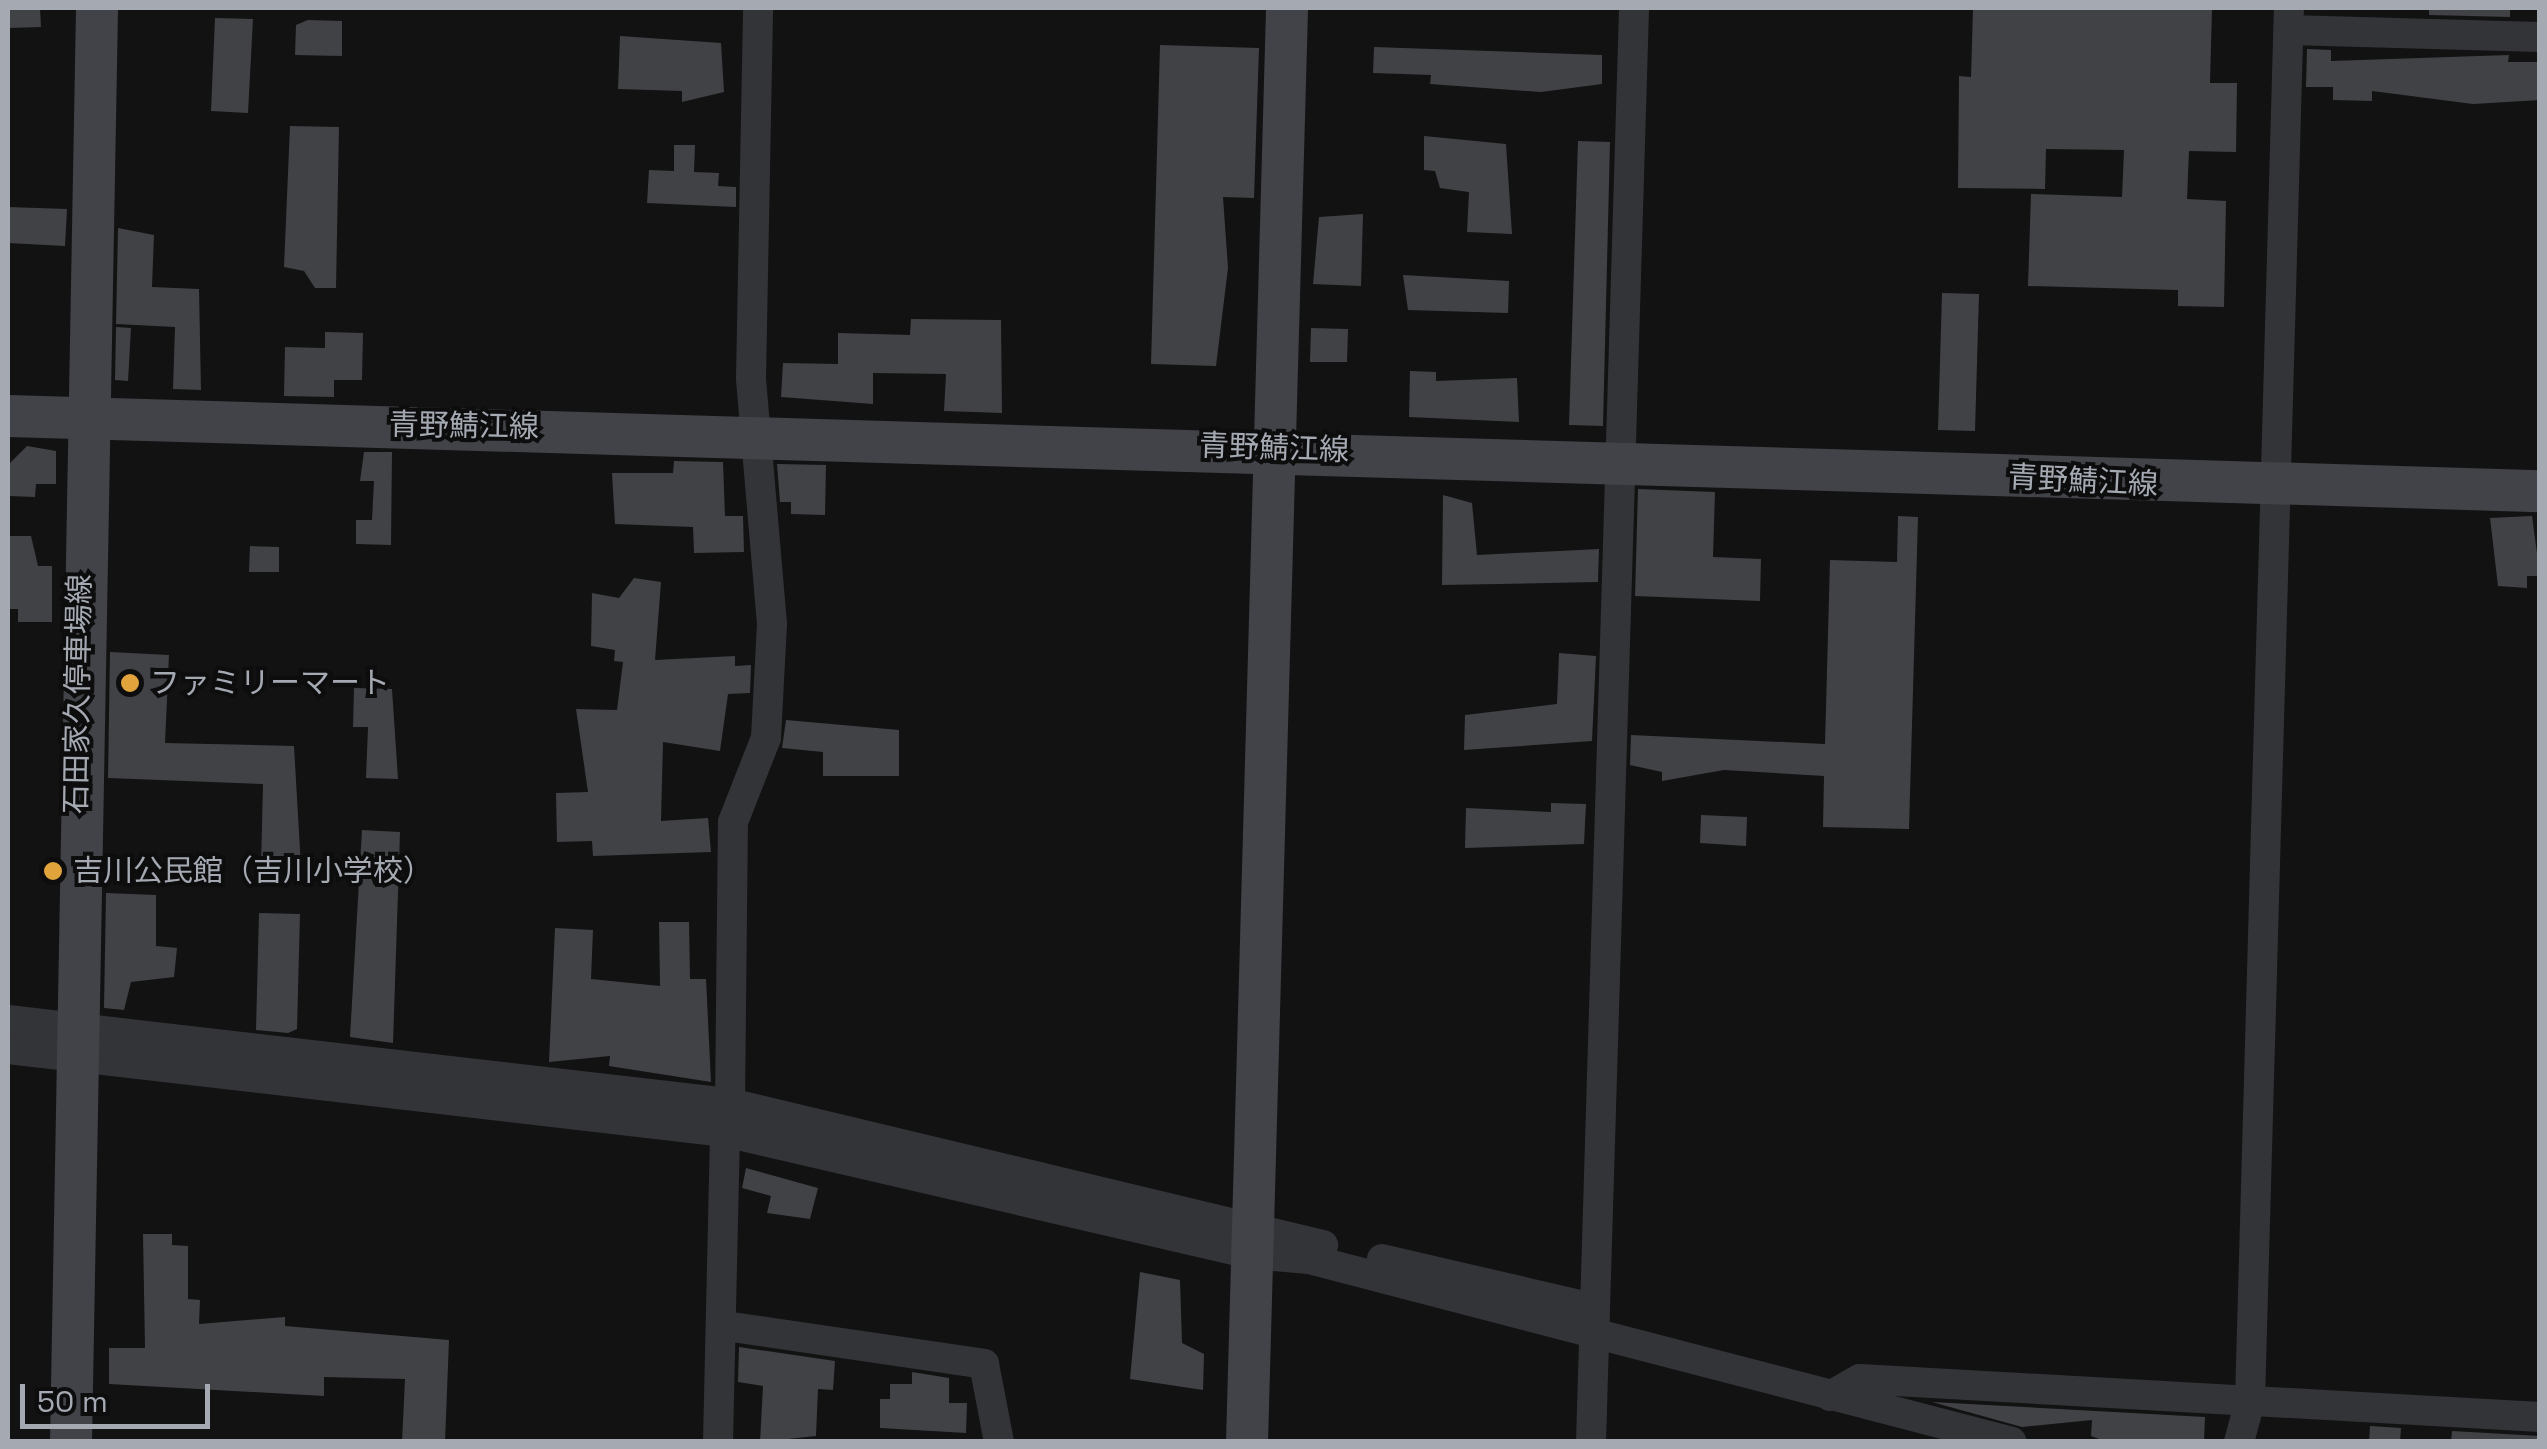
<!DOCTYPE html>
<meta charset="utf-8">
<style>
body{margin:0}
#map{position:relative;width:2547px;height:1449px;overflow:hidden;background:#121213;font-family:"Space Grotesk","Noto Sans JP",sans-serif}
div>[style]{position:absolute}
.building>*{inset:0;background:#414246}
.street>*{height:30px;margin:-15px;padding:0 15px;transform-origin:15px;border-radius:15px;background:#333438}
.secondary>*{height:42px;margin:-21px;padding:0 21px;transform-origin:21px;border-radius:21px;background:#414348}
.dots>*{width:28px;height:28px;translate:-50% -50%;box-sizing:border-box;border:5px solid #0d0d0e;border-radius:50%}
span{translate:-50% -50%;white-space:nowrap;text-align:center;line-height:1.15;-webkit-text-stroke:8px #0d0d0e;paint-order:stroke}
.street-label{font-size:30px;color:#a4a9b2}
.poi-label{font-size:30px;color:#a4a9b2}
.left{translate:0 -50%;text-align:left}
.frame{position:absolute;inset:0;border:10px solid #a4a9b2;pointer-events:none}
.scale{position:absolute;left:20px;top:1384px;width:190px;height:45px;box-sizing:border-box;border:5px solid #a4a9b2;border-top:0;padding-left:12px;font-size:30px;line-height:35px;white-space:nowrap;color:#a4a9b2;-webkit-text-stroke:8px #0d0d0e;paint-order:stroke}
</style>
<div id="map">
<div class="building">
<div style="clip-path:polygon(8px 8px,40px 8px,41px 27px,8px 28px)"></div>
<div style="clip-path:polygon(1973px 8px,2212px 8px,2210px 83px,2237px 83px,2236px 152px,2189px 151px,2187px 199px,2226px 201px,2224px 307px,2178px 306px,2178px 290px,2028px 286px,2031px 194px,2122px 197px,2124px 150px,2046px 149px,2045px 189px,1958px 188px,1959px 76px,1971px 77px)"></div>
<div style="clip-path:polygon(2429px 8px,2510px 8px,2510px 17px,2429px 15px)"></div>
<div style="clip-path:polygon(215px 18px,253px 19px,248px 113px,211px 111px)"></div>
<div style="clip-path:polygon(308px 20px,342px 21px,342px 56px,295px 55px,296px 25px)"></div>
<div style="clip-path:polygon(620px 36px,721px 43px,724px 92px,682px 102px,682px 91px,618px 89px)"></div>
<div style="clip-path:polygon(1160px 45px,1259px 48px,1254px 198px,1223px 197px,1228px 268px,1216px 366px,1151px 364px)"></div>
<div style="clip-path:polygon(1374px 47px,1602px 55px,1602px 84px,1541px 92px,1430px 84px,1431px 75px,1373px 73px)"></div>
<div style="clip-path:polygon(2307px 49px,2331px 50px,2331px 61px,2509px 55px,2508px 62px,2540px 62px,2540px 100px,2473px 104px,2372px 91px,2372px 101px,2333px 100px,2333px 87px,2306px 87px)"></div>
<div style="clip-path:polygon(290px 126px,339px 127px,336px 288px,315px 288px,304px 271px,284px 267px)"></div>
<div style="clip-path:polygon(1424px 136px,1506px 144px,1512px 234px,1467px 232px,1469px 192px,1440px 188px,1435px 171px,1424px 170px)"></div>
<div style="clip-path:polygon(1578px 141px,1610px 142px,1603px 426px,1569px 425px)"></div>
<div style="clip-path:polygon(674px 145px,695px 145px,694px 172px,719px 173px,718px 186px,736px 187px,736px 207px,647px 203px,649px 170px,674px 171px)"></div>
<div style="clip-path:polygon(8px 207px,67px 209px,65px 246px,8px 243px)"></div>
<div style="clip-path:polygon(1363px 214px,1361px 286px,1313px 284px,1319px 217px)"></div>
<div style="clip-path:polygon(118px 228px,154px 235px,152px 287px,199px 289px,201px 390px,173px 389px,175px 327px,116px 324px)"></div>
<div style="clip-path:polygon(1403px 275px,1509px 281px,1508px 313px,1408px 310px)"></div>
<div style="clip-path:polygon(1942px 293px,1979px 294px,1975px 431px,1938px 430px)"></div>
<div style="clip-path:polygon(911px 319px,1001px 320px,1002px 413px,944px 411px,946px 374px,873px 373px,873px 404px,781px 397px,783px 363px,838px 364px,838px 333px,910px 335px)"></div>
<div style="clip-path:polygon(116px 327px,131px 328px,128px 381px,115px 380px)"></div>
<div style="clip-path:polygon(1311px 328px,1348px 329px,1347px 362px,1310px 362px)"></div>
<div style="clip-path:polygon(325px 332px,363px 333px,362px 380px,334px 380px,334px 397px,284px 396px,285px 347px,325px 348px)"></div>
<div style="clip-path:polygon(1410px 371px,1436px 372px,1436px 381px,1517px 378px,1519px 422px,1409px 417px)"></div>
<div style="clip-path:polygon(27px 446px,56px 451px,56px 484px,36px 484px,35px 497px,8px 496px,8px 465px)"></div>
<div style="clip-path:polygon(364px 452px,392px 452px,391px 545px,356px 544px,356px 520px,372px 520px,374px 481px,360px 481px)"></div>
<div style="clip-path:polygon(674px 461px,723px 462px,725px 516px,743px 516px,744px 552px,694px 553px,693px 527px,615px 524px,612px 473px,673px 473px)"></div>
<div style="clip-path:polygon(777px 464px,826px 465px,825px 515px,791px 514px,791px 502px,780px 502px)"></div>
<div style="clip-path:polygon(1638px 489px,1715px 492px,1713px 557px,1761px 559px,1760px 601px,1635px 596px)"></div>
<div style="clip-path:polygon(1443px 495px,1472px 503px,1477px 555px,1599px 549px,1598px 582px,1442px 585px)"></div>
<div style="clip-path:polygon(1898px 516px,1918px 517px,1909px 829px,1823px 827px,1824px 776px,1724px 770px,1662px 781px,1662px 772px,1630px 765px,1631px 735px,1825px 744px,1830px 560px,1897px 562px)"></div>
<div style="clip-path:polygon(2532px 516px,2540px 576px,2527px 576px,2527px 588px,2498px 586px,2490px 518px)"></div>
<div style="clip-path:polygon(8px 536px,31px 536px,38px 566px,52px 566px,52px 622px,18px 622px,18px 609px,8px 609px)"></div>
<div style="clip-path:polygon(250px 546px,279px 547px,279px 572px,249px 572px)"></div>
<div style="clip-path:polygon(634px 578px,661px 582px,655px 660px,735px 656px,735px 666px,751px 665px,750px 693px,728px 694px,720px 751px,663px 742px,661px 821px,708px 818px,711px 852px,593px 856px,592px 841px,557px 842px,556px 793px,588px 792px,576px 709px,617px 710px,623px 662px,614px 661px,615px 650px,591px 646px,592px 593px,619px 598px)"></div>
<div style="clip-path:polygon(110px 652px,169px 655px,165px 743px,294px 746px,301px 867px,261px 866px,263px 784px,108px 778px)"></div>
<div style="clip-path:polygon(1559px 653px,1596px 656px,1592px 741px,1464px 750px,1465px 715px,1557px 704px)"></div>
<div style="clip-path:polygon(354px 688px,392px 689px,398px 779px,366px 778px,368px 727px,353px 727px)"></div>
<div style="clip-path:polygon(786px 720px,899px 730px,899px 776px,823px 776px,823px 752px,782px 748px)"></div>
<div style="clip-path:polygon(1551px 803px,1586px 804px,1584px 844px,1465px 848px,1466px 808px,1551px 812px)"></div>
<div style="clip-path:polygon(1701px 815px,1747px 817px,1746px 846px,1700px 843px)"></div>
<div style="clip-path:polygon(362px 830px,400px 832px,393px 1043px,350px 1037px)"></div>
<div style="clip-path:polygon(106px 893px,156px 895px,156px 946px,177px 948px,174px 977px,131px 982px,124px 1010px,104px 1008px)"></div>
<div style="clip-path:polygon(259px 913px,300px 914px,297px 1029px,288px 1033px,256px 1030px)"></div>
<div style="clip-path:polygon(659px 922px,689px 922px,690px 979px,706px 979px,711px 1082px,609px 1066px,610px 1056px,549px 1062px,555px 928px,593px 930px,591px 979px,660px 986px)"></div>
<div style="clip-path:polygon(746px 1168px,818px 1188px,810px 1219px,767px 1213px,771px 1196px,742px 1188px)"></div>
<div style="clip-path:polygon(143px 1234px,172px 1234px,172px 1245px,188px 1246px,188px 1299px,200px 1300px,199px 1324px,285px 1317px,285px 1326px,449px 1340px,445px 1442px,402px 1442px,405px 1379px,324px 1377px,324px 1396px,109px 1384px,109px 1348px,145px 1348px)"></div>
<div style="clip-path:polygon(1140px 1272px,1180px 1280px,1182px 1343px,1204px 1354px,1203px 1390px,1130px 1379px)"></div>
<div style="clip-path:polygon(739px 1347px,835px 1361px,833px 1390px,818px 1389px,816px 1436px,760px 1442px,763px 1386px,738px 1382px)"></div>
<div style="clip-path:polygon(912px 1372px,949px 1378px,949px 1403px,967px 1403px,966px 1433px,880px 1428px,880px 1399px,890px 1399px,890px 1384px,912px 1384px)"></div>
<div style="clip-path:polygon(1932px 1402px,2205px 1417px,2204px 1442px,2102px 1440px,2091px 1436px,2092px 1420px,2022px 1427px)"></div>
<div style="clip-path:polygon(2370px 1426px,2401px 1428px,2400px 1442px,2369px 1442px)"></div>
<div style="clip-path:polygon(2452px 1431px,2540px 1436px,2540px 1442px,2451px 1442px)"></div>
</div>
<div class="street">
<div style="left:2289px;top:30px;width:251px;rotate:1.6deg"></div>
<div style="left:8px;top:1020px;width:727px;rotate:6.56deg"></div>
<div style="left:730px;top:1103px;width:610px;rotate:13.47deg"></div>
<div style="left:8px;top:1049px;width:722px;rotate:6.6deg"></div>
<div style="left:725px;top:1132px;width:540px;rotate:13.06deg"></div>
<div style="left:1251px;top:1254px;width:58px;rotate:4.9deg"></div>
<div style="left:1309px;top:1259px;width:726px;rotate:14.59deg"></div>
<div style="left:730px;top:1103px;width:281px;rotate:-89.4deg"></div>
<div style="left:733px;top:822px;width:90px;rotate:-68.6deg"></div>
<div style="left:766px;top:738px;width:114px;rotate:-87deg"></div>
<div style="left:772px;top:624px;width:247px;rotate:-94.9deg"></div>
<div style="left:751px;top:378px;width:370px;rotate:-88.9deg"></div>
<div style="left:1382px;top:1259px;width:217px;rotate:13.1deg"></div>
<div style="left:725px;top:1326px;width:262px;rotate:8.3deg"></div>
<div style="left:984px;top:1364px;width:79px;rotate:79.1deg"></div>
<div style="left:1830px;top:1396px;width:34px;rotate:-30deg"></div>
<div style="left:1860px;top:1379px;width:681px;rotate:3.2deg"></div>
<div style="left:718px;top:1442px;width:310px;rotate:-88.7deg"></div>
<div style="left:1591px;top:1442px;width:1435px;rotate:-88.28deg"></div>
<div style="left:2239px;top:1442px;width:42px;rotate:-75deg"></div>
<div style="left:2250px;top:1401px;width:1394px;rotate:-88.4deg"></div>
</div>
<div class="secondary">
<div style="left:8px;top:416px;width:2533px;rotate:1.7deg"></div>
<div style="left:71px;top:1442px;width:1434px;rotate:-88.96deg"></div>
<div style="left:1247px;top:1442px;width:1435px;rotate:-88.4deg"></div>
</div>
<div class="dots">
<div style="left:130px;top:683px;background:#e1a43c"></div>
<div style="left:53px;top:871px;background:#e1a43c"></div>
</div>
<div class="street-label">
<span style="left:464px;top:426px;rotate:1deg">青野鯖江線</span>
<span style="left:1274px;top:448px;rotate:2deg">青野鯖江線</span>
<span style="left:2083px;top:481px;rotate:3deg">青野鯖江線</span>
<span style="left:78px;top:694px;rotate:-89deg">石田家久停車場線</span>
</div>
<div class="poi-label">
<span class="left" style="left:150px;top:683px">ファミリーマート</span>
<span class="left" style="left:73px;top:871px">吉川公民館（吉川小学校）</span>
</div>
<div class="frame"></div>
<div class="scale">50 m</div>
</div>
